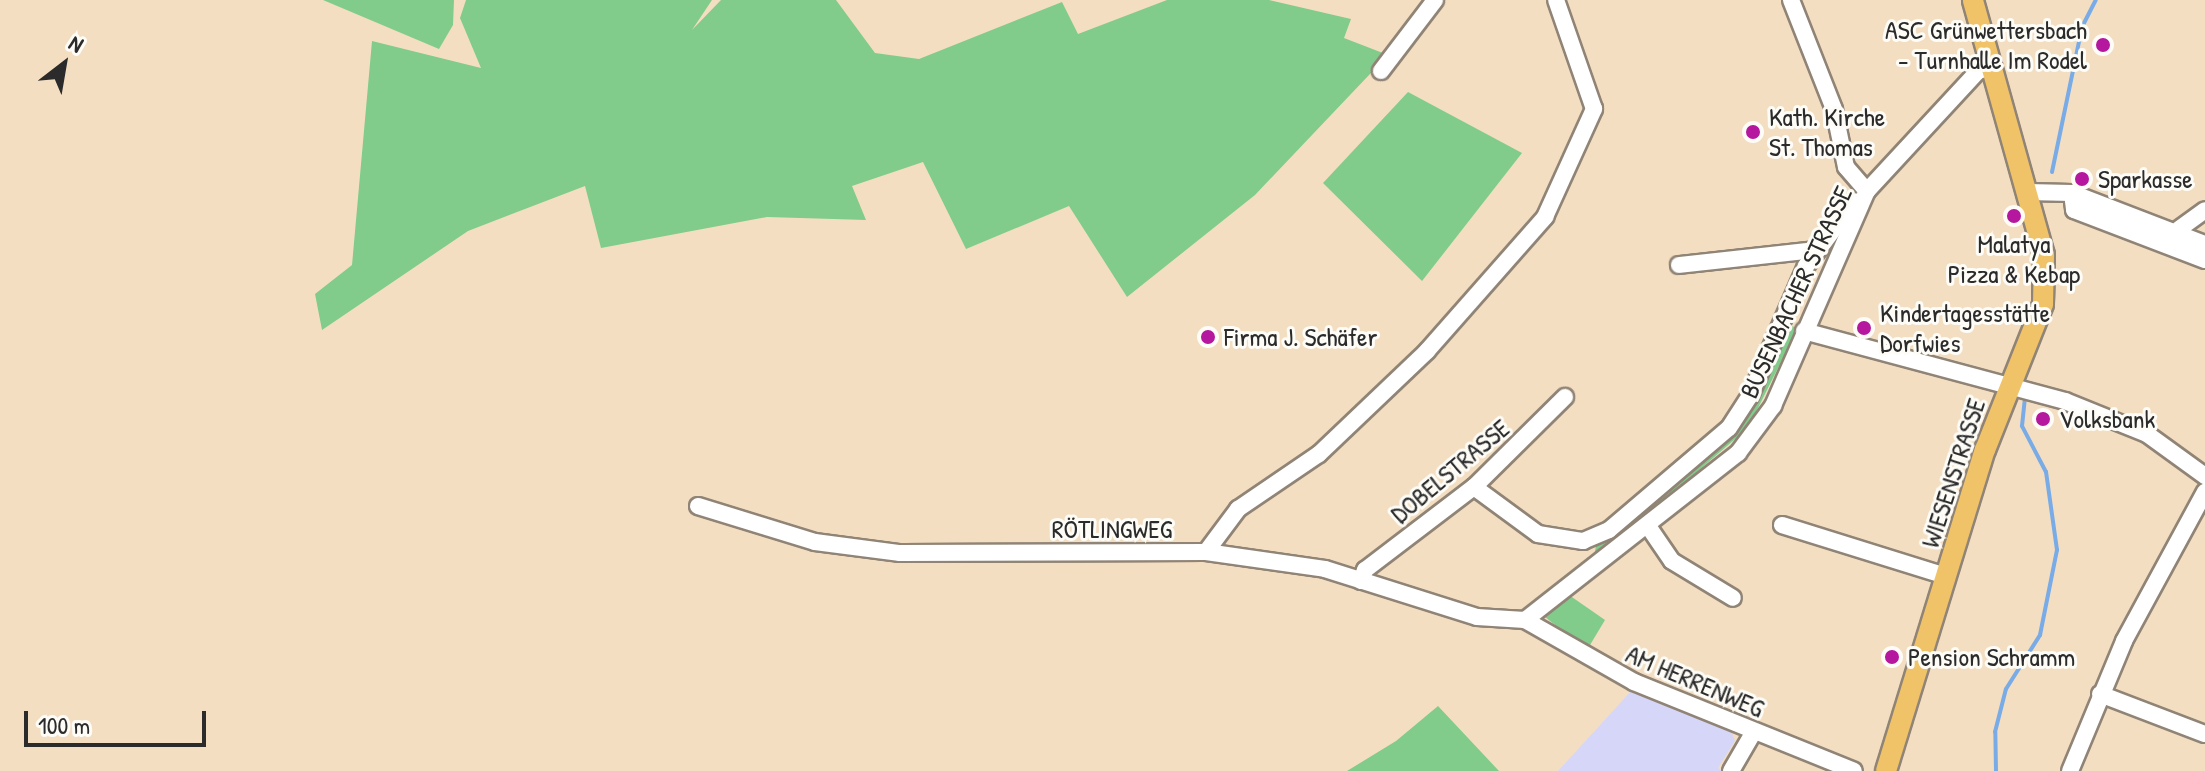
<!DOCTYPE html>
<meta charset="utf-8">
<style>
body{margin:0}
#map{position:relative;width:2205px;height:771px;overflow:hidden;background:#f4dec2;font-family:"Patrick Hand",sans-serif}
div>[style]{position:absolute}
.built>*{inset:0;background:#d6d7f8}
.green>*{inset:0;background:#81cc8a}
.stream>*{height:4px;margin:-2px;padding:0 2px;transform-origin:2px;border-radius:2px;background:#79ace6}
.roads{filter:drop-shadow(2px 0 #908476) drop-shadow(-2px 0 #908476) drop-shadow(0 2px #908476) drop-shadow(0 -2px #908476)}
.minor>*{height:16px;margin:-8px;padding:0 8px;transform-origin:8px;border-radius:8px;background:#fff}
.major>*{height:20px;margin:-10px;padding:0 10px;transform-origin:10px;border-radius:10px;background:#f1c369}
.dots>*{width:22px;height:22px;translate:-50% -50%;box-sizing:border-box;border:4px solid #fdfcf7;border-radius:50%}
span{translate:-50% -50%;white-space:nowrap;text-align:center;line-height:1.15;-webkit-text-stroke:6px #fdfcf7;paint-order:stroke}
.poi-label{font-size:26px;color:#2b2b2b}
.right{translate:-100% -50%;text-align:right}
.left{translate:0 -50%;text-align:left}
.street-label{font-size:26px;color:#2b2b2b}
.north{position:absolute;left:24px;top:24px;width:80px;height:80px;-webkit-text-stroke:6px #fdfcf7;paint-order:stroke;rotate:31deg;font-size:22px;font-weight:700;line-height:32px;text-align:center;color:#2b2b2b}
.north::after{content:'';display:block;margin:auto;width:28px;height:36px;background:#2b2b2b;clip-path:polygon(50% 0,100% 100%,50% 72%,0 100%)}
.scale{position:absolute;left:24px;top:711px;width:182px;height:36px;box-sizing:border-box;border:4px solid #2b2b2b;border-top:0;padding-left:10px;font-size:24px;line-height:28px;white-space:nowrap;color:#2b2b2b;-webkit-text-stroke:6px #fdfcf7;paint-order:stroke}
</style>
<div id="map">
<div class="built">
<div style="clip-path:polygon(1632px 690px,1732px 733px,1735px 741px,1718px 768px,1723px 771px,1558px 771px)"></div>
</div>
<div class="green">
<div style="clip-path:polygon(323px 0,454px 0,453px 25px,439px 49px)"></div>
<div style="clip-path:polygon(466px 0,712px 0,692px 30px,721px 0,836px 0,875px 53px,919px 59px,1062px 2px,1078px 34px,1167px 0,1269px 0,1351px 19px,1344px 38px,1388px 55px,1255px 195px,1127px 297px,1069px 206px,966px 249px,923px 162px,852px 186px,866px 220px,767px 217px,601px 248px,585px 186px,468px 231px,322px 330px,315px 294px,352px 265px,372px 41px,481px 68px,460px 18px)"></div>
<div style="clip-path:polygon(1408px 92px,1522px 153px,1422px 281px,1323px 183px)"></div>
<div style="clip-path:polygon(1785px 324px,1798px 328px,1748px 428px,1593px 561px,1597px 541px,1712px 452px)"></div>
<div style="clip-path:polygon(1569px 595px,1605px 620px,1587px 650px,1545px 617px)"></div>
<div style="clip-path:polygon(1438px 706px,1499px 771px,1347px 771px,1396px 741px)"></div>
</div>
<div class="stream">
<div style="left:2052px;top:172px;width:148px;rotate:-78.3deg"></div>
<div style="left:2082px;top:27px;width:30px;rotate:-63deg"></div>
<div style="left:1996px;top:771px;width:39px;rotate:-91deg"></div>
<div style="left:1995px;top:732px;width:44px;rotate:-75.7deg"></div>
<div style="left:2006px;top:689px;width:64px;rotate:-57.8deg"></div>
<div style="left:2040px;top:635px;width:87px;rotate:-78.7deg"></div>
<div style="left:2057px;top:550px;width:79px;rotate:-98deg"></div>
<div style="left:2046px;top:472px;width:52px;rotate:-117.6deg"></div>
<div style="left:2022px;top:426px;width:29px;rotate:-84deg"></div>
</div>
<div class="roads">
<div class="minor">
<div style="left:1791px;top:0;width:117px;rotate:68.5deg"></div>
<div style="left:1834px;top:109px;width:59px;rotate:78.3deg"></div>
<div style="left:1846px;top:167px;width:32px;rotate:49deg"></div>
<div style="left:1381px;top:71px;width:89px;rotate:-52.7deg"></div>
<div style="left:2027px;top:192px;width:45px;rotate:1.3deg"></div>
<div style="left:2072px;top:193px;width:142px;rotate:21deg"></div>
<div style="left:2072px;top:193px;width:17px;rotate:83deg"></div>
<div style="left:2074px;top:210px;width:140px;rotate:20.9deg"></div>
<div style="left:2179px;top:229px;width:32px;rotate:-36deg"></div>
<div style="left:1679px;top:265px;width:137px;rotate:-6.3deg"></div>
<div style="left:1804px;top:331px;width:270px;rotate:15deg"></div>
<div style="left:2065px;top:401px;width:88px;rotate:21.9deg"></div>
<div style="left:2147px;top:434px;width:72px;rotate:35.9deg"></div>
<div style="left:1474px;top:487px;width:79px;rotate:36.3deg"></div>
<div style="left:1538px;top:534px;width:46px;rotate:8.8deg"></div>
<div style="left:1583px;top:541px;width:28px;rotate:-23deg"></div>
<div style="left:1609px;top:530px;width:157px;rotate:-40.4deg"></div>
<div style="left:1729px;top:428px;width:38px;rotate:-57deg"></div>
<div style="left:1750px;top:396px;width:142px;rotate:-66.7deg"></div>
<div style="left:1806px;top:266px;width:81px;rotate:-53deg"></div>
<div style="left:698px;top:506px;width:122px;rotate:17.1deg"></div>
<div style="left:815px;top:542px;width:86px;rotate:7.4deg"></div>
<div style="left:900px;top:553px;width:306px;rotate:-0.2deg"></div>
<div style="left:1206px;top:552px;width:120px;rotate:8.1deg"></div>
<div style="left:1325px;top:569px;width:159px;rotate:17.5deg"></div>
<div style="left:1477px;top:617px;width:48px;rotate:3.6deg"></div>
<div style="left:1525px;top:620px;width:125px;rotate:29.6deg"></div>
<div style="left:1634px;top:682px;width:237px;rotate:22deg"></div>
<div style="left:1782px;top:525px;width:172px;rotate:17.3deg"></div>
<div style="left:1648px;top:526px;width:42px;rotate:55.6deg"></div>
<div style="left:1672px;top:561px;width:71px;rotate:31.2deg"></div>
<div style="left:1206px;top:552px;width:54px;rotate:-53.3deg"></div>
<div style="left:1238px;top:509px;width:98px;rotate:-34.2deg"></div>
<div style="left:1319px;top:454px;width:149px;rotate:-43.6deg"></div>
<div style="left:1427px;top:351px;width:179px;rotate:-48.6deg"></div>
<div style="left:1545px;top:217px;width:119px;rotate:-65.6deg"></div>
<div style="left:1594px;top:109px;width:115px;rotate:-109.2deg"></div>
<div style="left:1361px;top:581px;width:12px;rotate:-70deg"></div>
<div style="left:1365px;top:570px;width:137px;rotate:-37.3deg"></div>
<div style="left:1474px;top:487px;width:128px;rotate:-44.7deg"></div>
<div style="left:1525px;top:620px;width:271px;rotate:-38.1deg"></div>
<div style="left:1738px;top:453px;width:59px;rotate:-53.3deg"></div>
<div style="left:1773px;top:406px;width:235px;rotate:-66.4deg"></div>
<div style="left:1867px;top:191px;width:163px;rotate:-47.2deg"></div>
<div style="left:1978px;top:71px;width:14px;rotate:-17deg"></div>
<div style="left:2100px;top:694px;width:112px;rotate:20.9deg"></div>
<div style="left:1731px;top:771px;width:44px;rotate:-59.9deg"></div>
<div style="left:2070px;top:771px;width:141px;rotate:-67.4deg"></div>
<div style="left:2124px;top:641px;width:170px;rotate:-61.5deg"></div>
</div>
<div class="major">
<div style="left:1886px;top:771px;width:336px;rotate:-72.9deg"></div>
<div style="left:1985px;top:450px;width:157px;rotate:-68.3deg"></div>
<div style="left:2043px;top:304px;width:49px;rotate:-88.8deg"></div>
<div style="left:2044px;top:255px;width:265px;rotate:-105.6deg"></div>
</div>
</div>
<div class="dots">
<div style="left:2103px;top:45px;background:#b5179e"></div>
<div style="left:1753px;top:132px;background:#b5179e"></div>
<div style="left:2082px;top:179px;background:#b5179e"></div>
<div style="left:2014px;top:216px;background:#b5179e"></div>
<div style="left:1864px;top:328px;background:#b5179e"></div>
<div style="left:1208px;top:337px;background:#b5179e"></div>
<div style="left:2043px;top:419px;background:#b5179e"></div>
<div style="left:1892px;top:657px;background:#b5179e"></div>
</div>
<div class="poi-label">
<span class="right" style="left:2087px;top:45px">ASC Grünwettersbach<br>- Turnhalle Im Rodel</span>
<span class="left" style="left:1769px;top:132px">Kath. Kirche<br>St. Thomas</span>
<span class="left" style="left:2098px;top:179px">Sparkasse</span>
<span style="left:2014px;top:259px">Malatya<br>Pizza &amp; Kebap</span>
<span class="left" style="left:1880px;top:328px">Kindertagesstätte<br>Dorfwies</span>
<span class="left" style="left:1224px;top:337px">Firma J. Schäfer</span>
<span class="left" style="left:2059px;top:419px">Volksbank</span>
<span class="left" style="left:1908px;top:657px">Pension Schramm</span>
</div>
<div class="street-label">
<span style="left:1796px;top:292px;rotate:-65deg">BUSENBACHER STRASSE</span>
<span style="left:1450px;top:471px;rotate:-40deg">DOBELSTRASSE</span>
<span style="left:1953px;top:473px;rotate:-72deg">WIESENSTRASSE</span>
<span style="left:1112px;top:529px">RÖTLINGWEG</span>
<span style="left:1695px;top:681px;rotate:23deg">AM HERRENWEG</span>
</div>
<div class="north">N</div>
<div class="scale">100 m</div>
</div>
